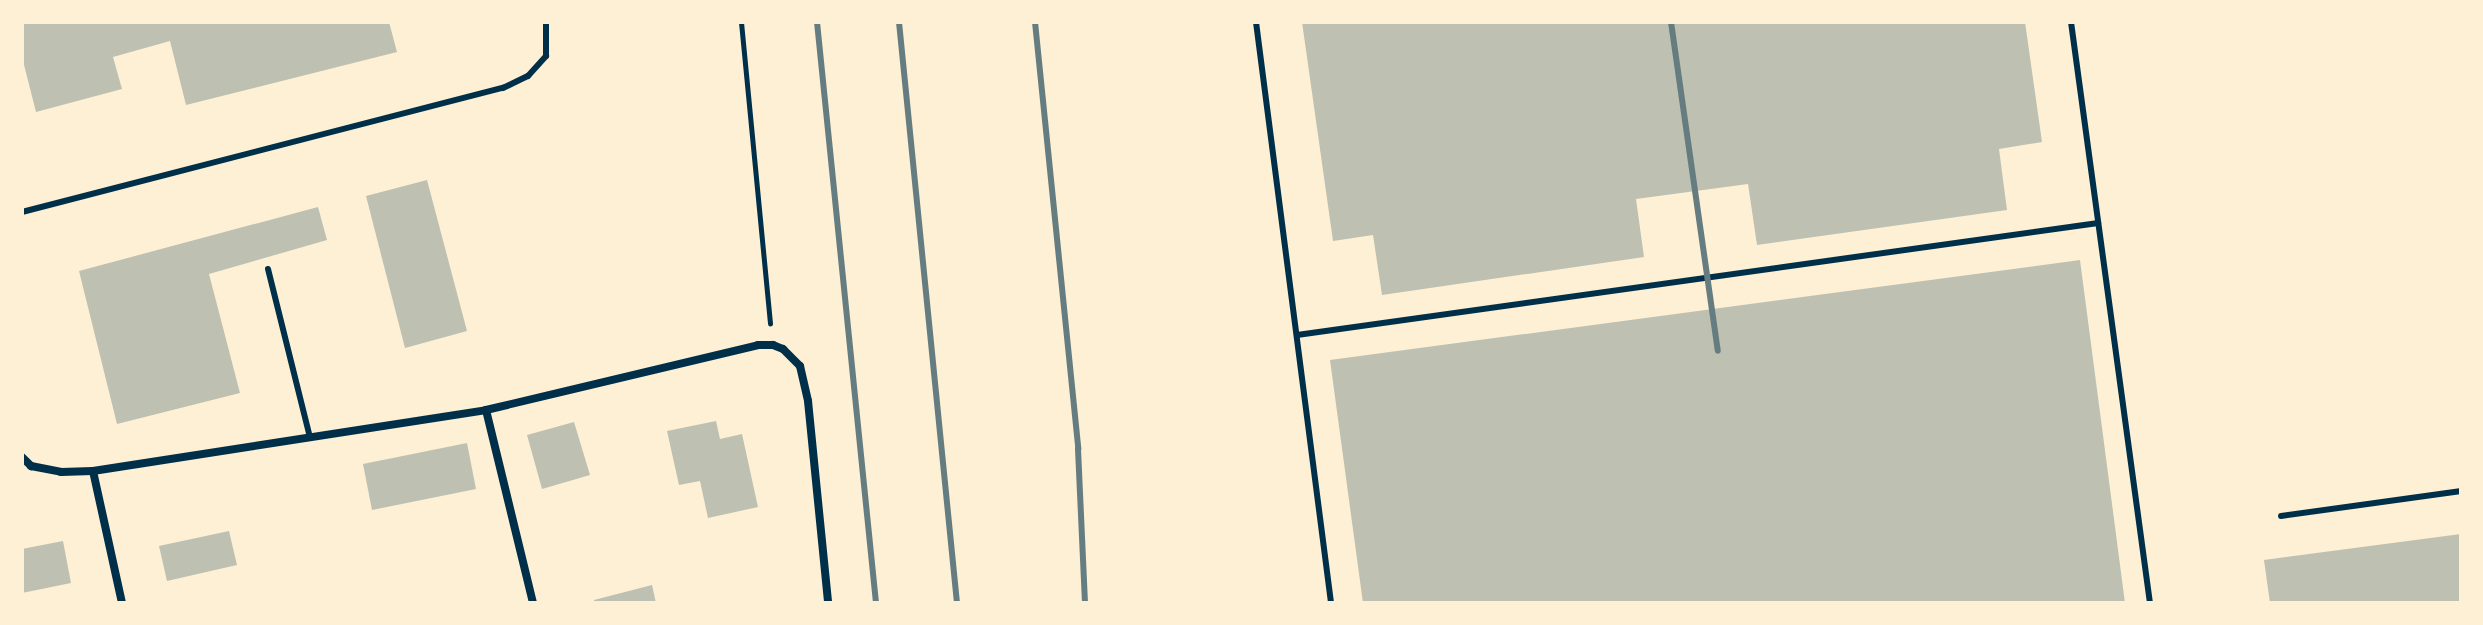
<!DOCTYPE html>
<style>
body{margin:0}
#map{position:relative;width:2483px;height:625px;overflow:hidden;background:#fdf0d5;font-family:"Sofia Sans Condensed",sans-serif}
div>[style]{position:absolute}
.building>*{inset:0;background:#bec0b2}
.path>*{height:5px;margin:-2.5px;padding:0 2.5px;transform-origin:2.5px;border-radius:2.5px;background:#003049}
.service>*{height:6px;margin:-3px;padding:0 3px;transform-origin:3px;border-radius:3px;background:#003049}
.minor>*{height:8px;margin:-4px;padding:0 4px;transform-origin:4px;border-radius:4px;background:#003049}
.rail>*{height:6px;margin:-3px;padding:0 3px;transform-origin:3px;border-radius:3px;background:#657d81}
span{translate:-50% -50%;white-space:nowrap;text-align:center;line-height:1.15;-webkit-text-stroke:7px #fdf0d5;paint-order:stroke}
.frame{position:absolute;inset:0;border:24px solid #fdf0d5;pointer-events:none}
</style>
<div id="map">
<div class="building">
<div style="clip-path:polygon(22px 22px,389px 22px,397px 52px,186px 105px,170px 41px,113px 57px,122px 89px,36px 112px,22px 57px)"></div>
<div style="clip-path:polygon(1302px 22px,2025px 22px,2042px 142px,1999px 149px,2007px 210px,1757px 245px,1748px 184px,1636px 199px,1644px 257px,1382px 295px,1373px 235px,1333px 241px)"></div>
<div style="clip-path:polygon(427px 180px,467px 331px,405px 348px,366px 196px)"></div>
<div style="clip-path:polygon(318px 207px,327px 240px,209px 274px,240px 393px,117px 424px,79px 271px)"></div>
<div style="clip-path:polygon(2080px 260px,2125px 603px,1363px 603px,1330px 360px)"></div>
<div style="clip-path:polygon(716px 421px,720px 439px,742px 434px,758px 507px,708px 518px,700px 481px,679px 485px,667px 431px)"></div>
<div style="clip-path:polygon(574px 422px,590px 475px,542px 489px,527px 435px)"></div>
<div style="clip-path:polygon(467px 443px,476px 489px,372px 510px,363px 464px)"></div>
<div style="clip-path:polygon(229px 531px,237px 565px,167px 581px,159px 546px)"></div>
<div style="clip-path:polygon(2461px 534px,2461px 603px,2270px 603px,2264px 560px)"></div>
<div style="clip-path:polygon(63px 541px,71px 583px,22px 593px,22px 549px)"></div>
<div style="clip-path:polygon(652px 585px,656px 603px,594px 603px,594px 600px)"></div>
</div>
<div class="path">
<div style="left:741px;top:22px;width:303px;rotate:84.5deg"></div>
</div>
<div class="service">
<div style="left:1256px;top:22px;width:586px;rotate:82.64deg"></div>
<div style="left:2071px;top:22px;width:586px;rotate:82.26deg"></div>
<div style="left:22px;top:212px;width:497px;rotate:-14.5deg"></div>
<div style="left:503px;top:88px;width:28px;rotate:-26deg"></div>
<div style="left:528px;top:76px;width:27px;rotate:-48deg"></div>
<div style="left:546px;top:56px;width:34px;rotate:-90deg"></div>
<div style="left:268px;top:269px;width:173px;rotate:76deg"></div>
<div style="left:1297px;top:335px;width:809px;rotate:-7.96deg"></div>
<div style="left:2281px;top:516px;width:182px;rotate:-7.9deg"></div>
</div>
<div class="minor">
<div style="left:486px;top:410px;width:199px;rotate:76.3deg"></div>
<div style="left:22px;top:457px;width:13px;rotate:45deg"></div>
<div style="left:31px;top:466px;width:31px;rotate:11deg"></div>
<div style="left:61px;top:472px;width:32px;rotate:-2deg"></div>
<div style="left:93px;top:471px;width:398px;rotate:-8.8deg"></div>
<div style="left:486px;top:410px;width:280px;rotate:-13.4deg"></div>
<div style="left:758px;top:345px;width:15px"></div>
<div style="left:773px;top:345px;width:11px;rotate:22deg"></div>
<div style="left:783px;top:349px;width:24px;rotate:45deg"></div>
<div style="left:800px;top:366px;width:36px;rotate:77deg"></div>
<div style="left:808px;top:401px;width:203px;rotate:84.3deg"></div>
<div style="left:93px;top:471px;width:135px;rotate:77.6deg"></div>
</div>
<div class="rail">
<div style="left:817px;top:22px;width:584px;rotate:84.2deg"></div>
<div style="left:899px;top:22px;width:584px;rotate:84.3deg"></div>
<div style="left:1035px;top:22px;width:429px;rotate:84.2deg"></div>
<div style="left:1078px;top:449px;width:154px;rotate:87.4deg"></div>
<div style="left:1671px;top:22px;width:332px;rotate:81.9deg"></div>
</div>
<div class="frame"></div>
</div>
